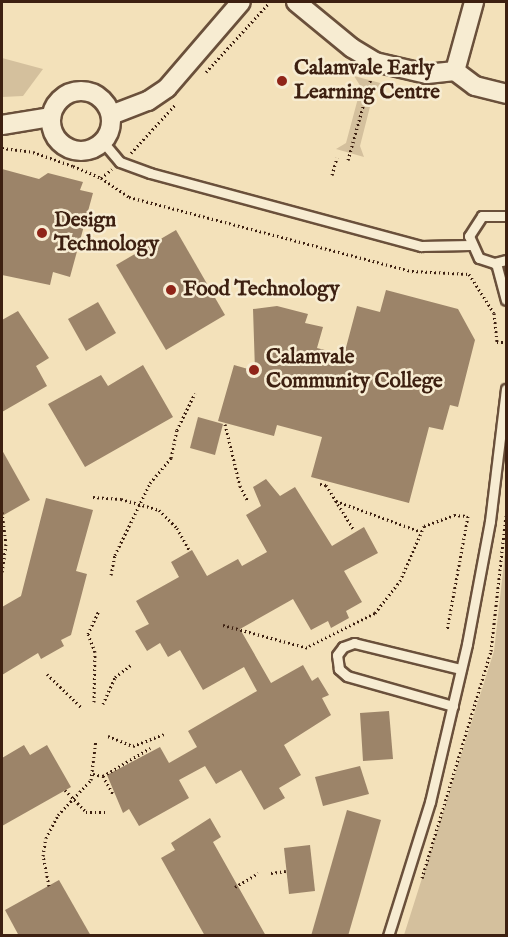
<!DOCTYPE html>
<style>
body{margin:0}
#map{position:relative;width:508px;height:937px;overflow:hidden;background:#f3e1ba;font-family:"IM FELL English",serif}
div>[style]{position:absolute}
.green>*{inset:0;background:#d4c09d}
.building>*{inset:0;background:#9c8469}
.path>*{height:3px;margin-top:-1.5px;transform-origin:0;background:repeating-linear-gradient(90deg,#3d2011 0 1.5px,transparent 0 4.5px)}
.roads{filter:drop-shadow(2px 0 #6a503b) drop-shadow(-2px 0 #6a503b) drop-shadow(0 2px #6a503b) drop-shadow(0 -2px #6a503b)}
.lane>*{height:9px;margin:-4.5px;padding:0 4.5px;transform-origin:4.5px;border-radius:4.5px;background:#f7ecd2}
.street>*{height:18px;margin:-9px;padding:0 9px;transform-origin:9px;border-radius:9px;background:#f7ecd2}
.street>.ring{margin:-9px;padding:0;box-sizing:content-box;background:none;border:18px solid #f7ecd2;border-radius:50%}
.dots>*{width:16px;height:16px;translate:-50% -50%;box-sizing:border-box;border:3px solid #f7ecd2;border-radius:50%}
span{translate:-50% -50%;white-space:nowrap;text-align:center;line-height:1.15;-webkit-text-stroke:5px #f7ecd2;paint-order:stroke}
.poi-label{font-size:21px;color:#3d2011;font-weight:700}
.left{translate:0 -50%;text-align:left}
.frame{position:absolute;inset:0;border:3px solid #3d2011;pointer-events:none}
</style>
<div id="map">
<div class="green">
<div style="clip-path:polygon(2px 58px,43px 69px,23px 96px,2px 97px)"></div>
<div style="clip-path:polygon(354px 76px,384px 84px,374px 91px,360px 146px,364px 157px,336px 149px,346px 143px,361px 87px)"></div>
<div style="clip-path:polygon(506px 545px,506px 935px,404px 935px,494px 651px)"></div>
</div>
<div class="building">
<div style="clip-path:polygon(2px 169px,39px 179px,48px 173px,83px 182px,80px 190px,93px 193px,70px 277px,53px 272px,50px 285px,2px 275px)"></div>
<div style="clip-path:polygon(176px 230px,225px 315px,166px 350px,116px 265px)"></div>
<div style="clip-path:polygon(386px 290px,458px 309px,475px 340px,458px 407px,450px 405px,443px 430px,429px 427px,409px 503px,311px 477px,322px 437px,277px 425px,274px 436px,218px 421px,234px 365px,255px 371px,253px 309px,277px 306px,308px 314px,305px 323px,323px 327px,317px 348px,344px 355px,357px 306px,380px 312px)"></div>
<div style="clip-path:polygon(98px 302px,116px 333px,86px 351px,68px 319px)"></div>
<div style="clip-path:polygon(18px 311px,49px 358px,36px 366px,47px 386px,2px 412px,2px 320px)"></div>
<div style="clip-path:polygon(143px 365px,173px 417px,85px 467px,48px 404px,101px 375px,108px 386px)"></div>
<div style="clip-path:polygon(198px 417px,223px 424px,215px 455px,190px 448px)"></div>
<div style="clip-path:polygon(2px 450px,30px 500px,2px 516px)"></div>
<div style="clip-path:polygon(266px 479px,280px 496px,295px 487px,332px 546px,364px 527px,378px 553px,344px 571px,362px 602px,346px 611px,349px 618px,331px 628px,328px 621px,311px 630px,293px 599px,240px 629px,271px 683px,303px 665px,312px 681px,318px 677px,329px 695px,322px 698px,331px 715px,284px 745px,301px 775px,279px 788px,285px 798px,264px 810px,241px 770px,216px 784px,205px 766px,179px 780px,189px 798px,139px 826px,129px 809px,123px 813px,107px 775px,160px 747px,169px 763px,197px 747px,188px 731px,257px 691px,244px 667px,203px 690px,180px 650px,168px 657px,160px 643px,147px 651px,135px 631px,149px 624px,136px 601px,179px 577px,171px 562px,192px 550px,207px 576px,238px 559px,242px 566px,267px 552px,246px 515px,261px 506px,253px 487px)"></div>
<div style="clip-path:polygon(46px 498px,93px 510px,76px 571px,87px 574px,81px 597px,71px 635px,61px 640px,64px 646px,41px 659px,38px 653px,2px 675px,2px 607px,21px 596px)"></div>
<div style="clip-path:polygon(389px 711px,393px 759px,363px 761px,360px 713px)"></div>
<div style="clip-path:polygon(24px 745px,30px 755px,47px 745px,71px 787px,2px 826px,2px 758px)"></div>
<div style="clip-path:polygon(360px 766px,369px 794px,323px 806px,315px 777px)"></div>
<div style="clip-path:polygon(347px 810px,381px 820px,359px 898px,348px 936px,311px 936px)"></div>
<div style="clip-path:polygon(210px 818px,221px 837px,213px 842px,266px 936px,205px 936px,161px 858px,175px 850px,171px 843px)"></div>
<div style="clip-path:polygon(310px 845px,315px 891px,289px 894px,284px 848px)"></div>
<div style="clip-path:polygon(59px 880px,91px 936px,19px 936px,5px 910px)"></div>
</div>
<div class="path">
<div style="left:206px;top:72px;width:95px;rotate:-47.6deg"></div>
<div style="left:2px;top:148px;width:31px;rotate:7deg"></div>
<div style="left:33px;top:152px;width:42px;rotate:19.3deg"></div>
<div style="left:73px;top:166px;width:30px;rotate:23deg"></div>
<div style="left:101px;top:178px;width:34px;rotate:34deg"></div>
<div style="left:129px;top:197px;width:293px;rotate:14.7deg"></div>
<div style="left:412px;top:271px;width:57px;rotate:3deg"></div>
<div style="left:469px;top:274px;width:46px;rotate:57.3deg"></div>
<div style="left:494px;top:313px;width:29px;rotate:84deg"></div>
<div style="left:497px;top:342px;width:7px"></div>
<div style="left:131px;top:153px;width:65px;rotate:-47.5deg"></div>
<div style="left:348px;top:160px;width:85px;rotate:-74.3deg"></div>
<div style="left:332px;top:175px;width:18px;rotate:-74deg"></div>
<div style="left:101px;top:178px;width:14px;rotate:-39deg"></div>
<div style="left:225px;top:424px;width:64px;rotate:76.4deg"></div>
<div style="left:240px;top:486px;width:17px;rotate:62deg"></div>
<div style="left:320px;top:484px;width:6px;rotate:9deg"></div>
<div style="left:326px;top:485px;width:53px;rotate:58.1deg"></div>
<div style="left:93px;top:497px;width:28px;rotate:4deg"></div>
<div style="left:121px;top:499px;width:40px;rotate:16deg"></div>
<div style="left:159px;top:510px;width:25px;rotate:45deg"></div>
<div style="left:177px;top:528px;width:26px;rotate:61deg"></div>
<div style="left:336px;top:501px;width:88px;rotate:19.9deg"></div>
<div style="left:2px;top:512px;width:32px;rotate:83deg"></div>
<div style="left:6px;top:544px;width:28px;rotate:98deg"></div>
<div style="left:111px;top:575px;width:20px;rotate:-79deg"></div>
<div style="left:115px;top:555px;width:80px;rotate:-64.1deg"></div>
<div style="left:150px;top:483px;width:33px;rotate:-50deg"></div>
<div style="left:171px;top:458px;width:29px;rotate:-78deg"></div>
<div style="left:177px;top:430px;width:41px;rotate:-64.1deg"></div>
<div style="left:223px;top:625px;width:88px;rotate:15.1deg"></div>
<div style="left:309px;top:646px;width:74px;rotate:-26.6deg"></div>
<div style="left:375px;top:613px;width:41px;rotate:-52deg"></div>
<div style="left:400px;top:581px;width:60px;rotate:-66.4deg"></div>
<div style="left:424px;top:526px;width:32px;rotate:-20deg"></div>
<div style="left:454px;top:515px;width:14px;rotate:4deg"></div>
<div style="left:468px;top:516px;width:116px;rotate:100.4deg"></div>
<div style="left:47px;top:674px;width:49px;rotate:44.2deg"></div>
<div style="left:94px;top:702px;width:50px;rotate:-88.9deg"></div>
<div style="left:95px;top:652px;width:19px;rotate:-111deg"></div>
<div style="left:88px;top:634px;width:26px;rotate:-65deg"></div>
<div style="left:103px;top:704px;width:30px;rotate:-66deg"></div>
<div style="left:115px;top:677px;width:21px;rotate:-37deg"></div>
<div style="left:108px;top:736px;width:27px;rotate:22deg"></div>
<div style="left:133px;top:746px;width:33px;rotate:-21deg"></div>
<div style="left:93px;top:774px;width:10px;rotate:11deg"></div>
<div style="left:103px;top:776px;width:21px;rotate:61deg"></div>
<div style="left:103px;top:776px;width:55px;rotate:-30.8deg"></div>
<div style="left:65px;top:790px;width:30px;rotate:46deg"></div>
<div style="left:86px;top:812px;width:21px"></div>
<div style="left:271px;top:873px;width:15px;rotate:-8deg"></div>
<div style="left:422px;top:878px;width:237px;rotate:-73.1deg"></div>
<div style="left:491px;top:651px;width:136px;rotate:-83.7deg"></div>
<div style="left:49px;top:886px;width:31px;rotate:-101deg"></div>
<div style="left:43px;top:856px;width:18px;rotate:-81deg"></div>
<div style="left:46px;top:838px;width:26px;rotate:-62deg"></div>
<div style="left:58px;top:815px;width:48px;rotate:-46.7deg"></div>
<div style="left:91px;top:780px;width:39px;rotate:-83deg"></div>
<div style="left:235px;top:887px;width:27px;rotate:-31deg"></div>
</div>
<div class="roads">
<div class="lane">
<div style="left:103px;top:142px;width:26px;rotate:50deg"></div>
<div style="left:120px;top:162px;width:32px;rotate:20deg"></div>
<div style="left:150px;top:173px;width:281px;rotate:15.1deg"></div>
<div style="left:421px;top:246px;width:49px;rotate:-1.2deg"></div>
<div style="left:506px;top:216px;width:24px;rotate:180deg"></div>
<div style="left:482px;top:216px;width:24px;rotate:123deg"></div>
<div style="left:469px;top:236px;width:24px;rotate:66deg"></div>
<div style="left:479px;top:258px;width:16px;rotate:18deg"></div>
<div style="left:494px;top:263px;width:12px;rotate:-14deg"></div>
<div style="left:496px;top:263px;width:38px;rotate:75deg"></div>
<div style="left:453px;top:706px;width:110px;rotate:-164.2deg"></div>
<div style="left:347px;top:676px;width:11px;rotate:-139deg"></div>
<div style="left:339px;top:669px;width:14px;rotate:-98deg"></div>
<div style="left:337px;top:655px;width:10px;rotate:-53deg"></div>
<div style="left:343px;top:647px;width:12px;rotate:-20deg"></div>
<div style="left:354px;top:643px;width:110px;rotate:13.7deg"></div>
<div style="left:388px;top:936px;width:140px;rotate:-72.6deg"></div>
<div style="left:430px;top:802px;width:162px;rotate:-76.8deg"></div>
<div style="left:467px;top:644px;width:125px;rotate:-79.4deg"></div>
<div style="left:490px;top:521px;width:133px;rotate:-83.1deg"></div>
</div>
<div class="street">
<div style="left:296px;top:2px;width:72px;rotate:39.4deg"></div>
<div style="left:352px;top:48px;width:27px;rotate:31deg"></div>
<div style="left:375px;top:62px;width:53px;rotate:13deg"></div>
<div style="left:427px;top:74px;width:28px;rotate:-6deg"></div>
<div style="left:455px;top:71px;width:25px;rotate:37deg"></div>
<div style="left:475px;top:86px;width:32px;rotate:14deg"></div>
<div style="left:455px;top:71px;width:72px;rotate:-74.6deg"></div>
<div class="ring" style="left:51px;top:91px;width:42px;height:42px"></div>
<div style="left:111px;top:115px;width:40px;rotate:-21deg"></div>
<div style="left:148px;top:101px;width:23px;rotate:-34deg"></div>
<div style="left:167px;top:88px;width:113px;rotate:-49.3deg"></div>
<div style="left:2px;top:125px;width:50px;rotate:-9.3deg"></div>
</div>
</div>
<div class="dots">
<div style="left:282px;top:81px;background:#8f2418"></div>
<div style="left:42px;top:233px;background:#8f2418"></div>
<div style="left:171px;top:290px;background:#8f2418"></div>
<div style="left:254px;top:370px;background:#8f2418"></div>
</div>
<div class="poi-label">
<span class="left" style="left:294px;top:81px">Calamvale Early<br>Learning Centre</span>
<span class="left" style="left:54px;top:233px">Design<br>Technology</span>
<span class="left" style="left:183px;top:290px">Food Technology</span>
<span class="left" style="left:266px;top:370px">Calamvale<br>Community College</span>
</div>
<div class="frame"></div>
</div>
